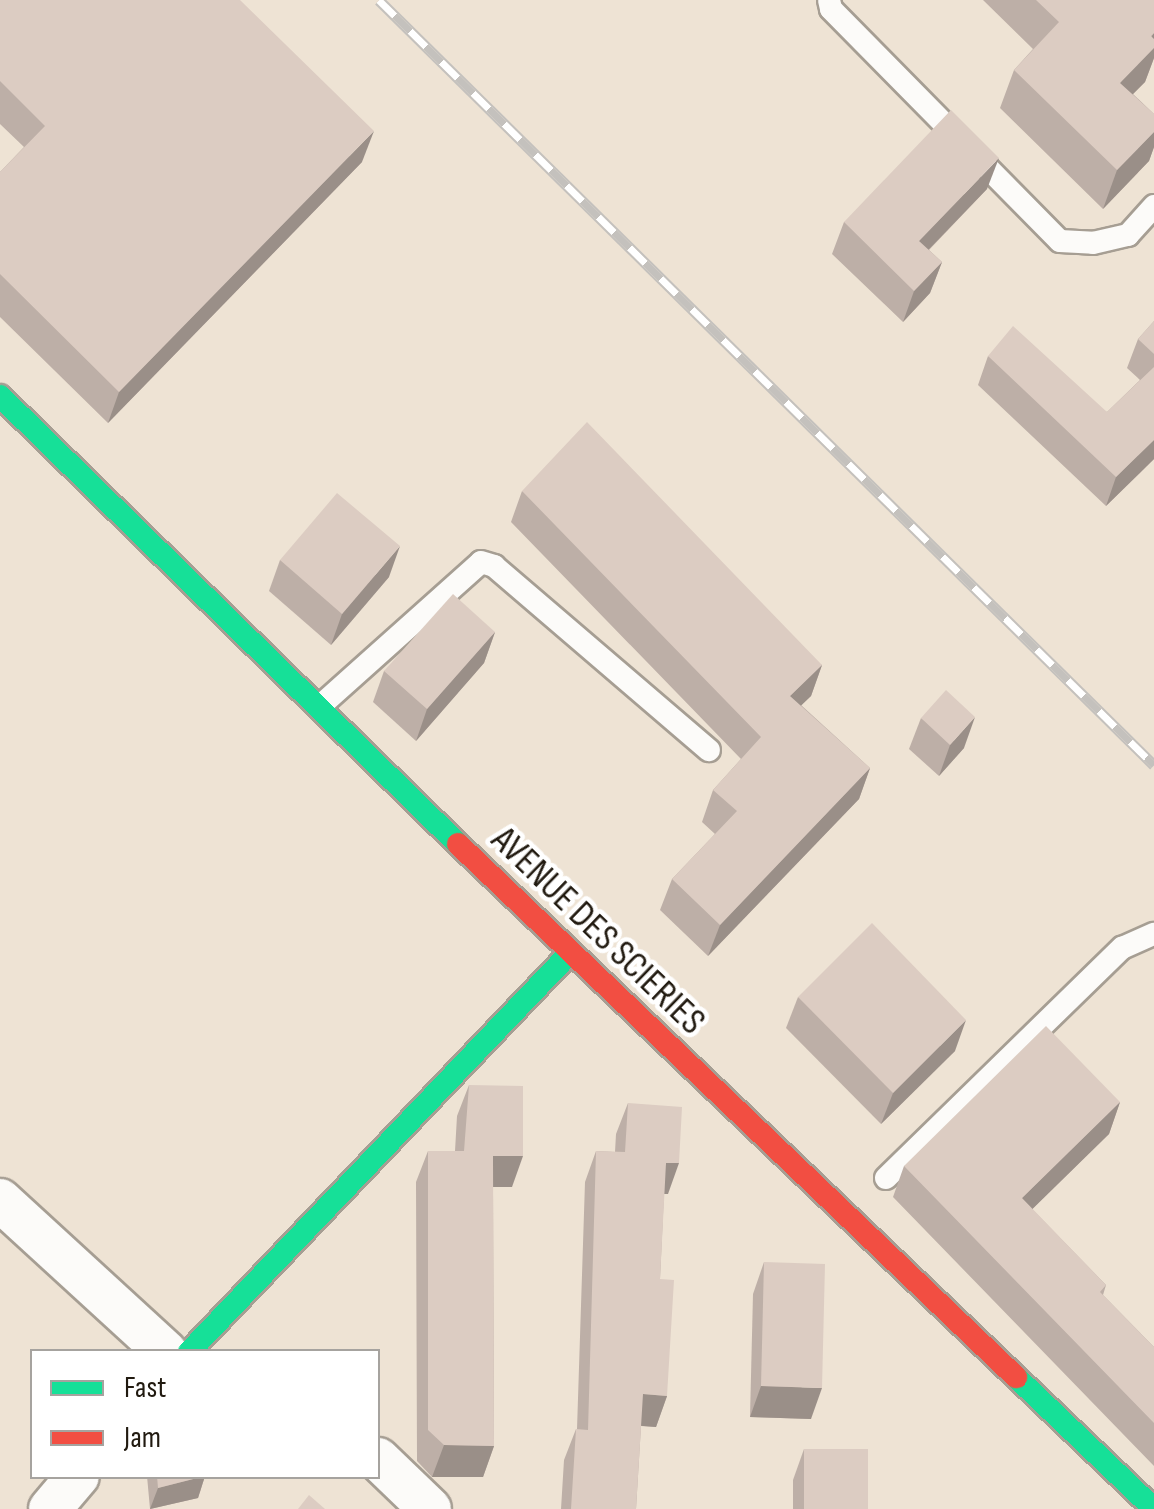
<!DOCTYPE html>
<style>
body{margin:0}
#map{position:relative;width:1154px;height:1509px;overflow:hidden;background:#eee3d4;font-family:"Sofia Sans Condensed",sans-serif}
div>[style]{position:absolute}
.roads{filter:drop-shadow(2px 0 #a69e93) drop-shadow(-2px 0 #a69e93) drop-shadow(0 2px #a69e93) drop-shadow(0 -2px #a69e93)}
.lane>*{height:22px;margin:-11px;padding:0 11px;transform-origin:11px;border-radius:11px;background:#fcfbf9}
.street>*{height:42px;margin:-21px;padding:0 21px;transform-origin:21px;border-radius:21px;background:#fcfbf9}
.fast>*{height:22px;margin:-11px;padding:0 11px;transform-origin:11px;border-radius:11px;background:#16e098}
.jam>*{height:22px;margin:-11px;padding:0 11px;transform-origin:11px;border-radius:11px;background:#f24e42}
.rail>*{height:11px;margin-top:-5.5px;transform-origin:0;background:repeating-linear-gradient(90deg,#fff 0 22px,#c4c1bd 0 44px);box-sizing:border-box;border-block:2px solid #c4c1bd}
.wall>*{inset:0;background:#bdafa7}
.shaded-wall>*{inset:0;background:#9a8f88}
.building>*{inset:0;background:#dcccc2}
span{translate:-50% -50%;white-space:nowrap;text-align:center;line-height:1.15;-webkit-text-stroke:9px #fff;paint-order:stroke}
.street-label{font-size:38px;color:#211a10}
.legend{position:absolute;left:30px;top:1349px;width:350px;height:130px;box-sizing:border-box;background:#fff;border:2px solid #a6a39f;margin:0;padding:12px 18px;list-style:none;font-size:30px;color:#211a10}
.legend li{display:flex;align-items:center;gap:20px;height:50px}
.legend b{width:50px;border:2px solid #a6a39f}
</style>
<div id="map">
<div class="roads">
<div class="lane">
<div style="left:829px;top:0;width:9px;rotate:77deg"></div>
<div style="left:831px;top:9px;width:326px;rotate:45.4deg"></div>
<div style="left:1060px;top:241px;width:33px;rotate:3deg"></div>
<div style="left:1093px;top:243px;width:36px;rotate:-13deg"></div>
<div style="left:1128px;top:235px;width:39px;rotate:-48deg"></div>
<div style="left:319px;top:707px;width:217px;rotate:-41.8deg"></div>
<div style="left:481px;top:562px;width:14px;rotate:17deg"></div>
<div style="left:494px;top:566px;width:283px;rotate:40.6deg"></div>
<div style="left:886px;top:1178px;width:330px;rotate:-44.3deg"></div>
<div style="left:1122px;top:948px;width:35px;rotate:-24deg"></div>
</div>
<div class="street">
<div style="left:0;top:1200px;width:225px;rotate:42.5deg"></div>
<div style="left:378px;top:1459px;width:72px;rotate:43.9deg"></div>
<div style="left:50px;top:1509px;width:43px;rotate:-49.7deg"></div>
</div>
<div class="fast">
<div style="left:0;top:396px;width:641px;rotate:44.37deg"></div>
<div style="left:189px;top:1352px;width:552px;rotate:-46.32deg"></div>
<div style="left:1016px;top:1377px;width:191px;rotate:43.7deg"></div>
</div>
<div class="jam">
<div style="left:458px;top:844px;width:772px;rotate:43.69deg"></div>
</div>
</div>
<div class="rail">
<div style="left:379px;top:0;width:1089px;rotate:44.63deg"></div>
</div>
<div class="wall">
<div style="clip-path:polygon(0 0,362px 162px,108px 423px,0 317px,0 172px,24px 147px,0 124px)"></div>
<div style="clip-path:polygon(983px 0,1154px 0,1154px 58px,1145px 82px,1133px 94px,1154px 114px,1154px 147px,1149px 161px,1103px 209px,1000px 108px,1014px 70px,1033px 49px)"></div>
<div style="clip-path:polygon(987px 189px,929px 250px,942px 262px,930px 293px,903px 322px,832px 254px,844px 222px)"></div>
<div style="clip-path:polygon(1154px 321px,1154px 459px,1106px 506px,978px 385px,988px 356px,1107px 412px,1140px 380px,1127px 368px,1138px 339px)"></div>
<div style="clip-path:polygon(522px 491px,822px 665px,811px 696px,801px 705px,870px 768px,859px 799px,708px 956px,660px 910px,672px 879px,715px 834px,702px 822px,713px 790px,741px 759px,511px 522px)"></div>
<div style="clip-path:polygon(280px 560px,389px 577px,331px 645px,269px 591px)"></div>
<div style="clip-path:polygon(495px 632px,484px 663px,416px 741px,373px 702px,384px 671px)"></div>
<div style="clip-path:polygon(921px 718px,964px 748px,939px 776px,909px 749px)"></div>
<div style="clip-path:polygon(798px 997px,955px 1051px,881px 1124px,786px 1028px)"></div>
<div style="clip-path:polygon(469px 1085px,512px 1187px,493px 1187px,494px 1446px,483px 1477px,432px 1477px,417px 1461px,416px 1182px,428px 1151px,455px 1151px,457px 1116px)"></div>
<div style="clip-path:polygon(1120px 1102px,1109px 1134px,1032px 1209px,1106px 1285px,1103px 1295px,1154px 1347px,1154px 1466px,893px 1197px,904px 1166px)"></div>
<div style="clip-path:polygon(628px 1103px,668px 1194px,664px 1194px,660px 1279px,667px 1396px,656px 1427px,641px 1426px,636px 1509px,561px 1509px,564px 1460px,576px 1429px,577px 1429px,585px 1182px,596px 1151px,615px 1152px,616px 1134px)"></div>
<div style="clip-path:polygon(764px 1262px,811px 1419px,750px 1417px,753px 1294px)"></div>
<div style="clip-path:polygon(804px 1449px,868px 1509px,793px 1509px,793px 1480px)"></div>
<div style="clip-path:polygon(147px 1476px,205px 1476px,198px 1498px,150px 1509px)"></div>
</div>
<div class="shaded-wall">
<div style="clip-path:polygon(1154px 33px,1154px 58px,1145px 82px,1106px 121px,1120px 83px)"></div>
<div style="clip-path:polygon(374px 131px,362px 162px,108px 423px,119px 392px)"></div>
<div style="clip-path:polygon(1154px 132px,1154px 147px,1149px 161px,1103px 209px,1117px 170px)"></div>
<div style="clip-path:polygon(999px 158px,987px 189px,907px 272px,919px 241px)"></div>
<div style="clip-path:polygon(942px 262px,930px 293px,903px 322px,914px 291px)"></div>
<div style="clip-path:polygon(1154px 440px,1154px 459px,1106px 506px,1116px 477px)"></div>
<div style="clip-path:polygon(400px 546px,389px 577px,331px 645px,342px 614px)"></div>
<div style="clip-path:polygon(495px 632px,484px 663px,416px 741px,427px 709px)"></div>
<div style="clip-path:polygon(822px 665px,811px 696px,779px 727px,790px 696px)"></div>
<div style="clip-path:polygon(975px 717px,964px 748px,939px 776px,950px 745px)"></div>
<div style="clip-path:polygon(870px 768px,859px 799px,708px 956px,720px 925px)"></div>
<div style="clip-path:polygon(966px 1020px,955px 1051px,881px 1124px,893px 1093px)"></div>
<div style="clip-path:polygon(1120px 1102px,1109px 1134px,1011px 1230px,1022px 1198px)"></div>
<div style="clip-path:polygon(493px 1156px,523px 1156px,512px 1187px,482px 1187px)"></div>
<div style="clip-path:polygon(666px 1163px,679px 1163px,668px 1194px,655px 1194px)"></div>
<div style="clip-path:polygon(761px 1386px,822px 1388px,811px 1419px,750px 1417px)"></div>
<div style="clip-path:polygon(643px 1394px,667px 1396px,656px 1427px,631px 1425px)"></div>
<div style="clip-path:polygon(444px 1445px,494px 1446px,483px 1477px,432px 1477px)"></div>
<div style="clip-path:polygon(205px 1476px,198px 1498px,150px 1509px,158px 1488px)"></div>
</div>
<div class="building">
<div style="clip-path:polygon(0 0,240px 0,374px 131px,119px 392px,0 274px,0 172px,45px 126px,0 81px)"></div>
<div style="clip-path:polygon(1036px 0,1154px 0,1154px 33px,1151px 36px,1154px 39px,1154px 48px,1120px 83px,1154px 114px,1154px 132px,1117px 170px,1014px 70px,1059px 22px)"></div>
<div style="clip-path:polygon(951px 110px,999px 158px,919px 241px,942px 262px,914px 291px,844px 222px)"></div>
<div style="clip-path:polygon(1154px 321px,1154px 354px,1138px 339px)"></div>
<div style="clip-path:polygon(1013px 326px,1107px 412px,1154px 367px,1154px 440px,1116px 477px,988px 356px)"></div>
<div style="clip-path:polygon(587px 422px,822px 665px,790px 696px,870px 768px,720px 925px,672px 879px,737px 811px,713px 790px,761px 737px,522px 491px)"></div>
<div style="clip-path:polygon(337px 493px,400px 546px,342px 614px,280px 560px)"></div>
<div style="clip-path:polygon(453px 594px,495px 632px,427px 709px,384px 671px)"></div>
<div style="clip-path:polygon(946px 690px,975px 717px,950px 745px,921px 718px)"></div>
<div style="clip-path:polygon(872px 923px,966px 1020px,893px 1093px,798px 997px)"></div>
<div style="clip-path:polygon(1046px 1026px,1120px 1102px,1022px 1198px,1106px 1285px,1100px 1292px,1154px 1347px,1154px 1423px,904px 1166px)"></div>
<div style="clip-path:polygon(469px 1085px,523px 1086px,523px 1156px,493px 1156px,494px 1446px,444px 1445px,428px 1430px,428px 1151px,464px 1151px)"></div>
<div style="clip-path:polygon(628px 1103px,682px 1107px,679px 1163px,666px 1163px,660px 1279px,674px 1280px,667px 1396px,643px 1394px,636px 1509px,571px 1509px,576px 1429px,588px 1430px,596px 1151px,625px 1152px)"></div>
<div style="clip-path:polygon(764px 1262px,825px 1264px,822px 1388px,761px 1386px)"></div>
<div style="clip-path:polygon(804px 1449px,868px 1449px,868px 1509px,804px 1509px)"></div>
<div style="clip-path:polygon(157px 1476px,205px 1476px,158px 1488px)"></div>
<div style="clip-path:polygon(309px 1495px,325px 1509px,298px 1509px)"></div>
</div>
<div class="street-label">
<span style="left:598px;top:931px;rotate:44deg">AVENUE DES SCIERIES</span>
</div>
<ul class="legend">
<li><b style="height:12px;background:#16e098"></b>Fast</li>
<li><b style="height:12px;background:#f24e42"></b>Jam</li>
</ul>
</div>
